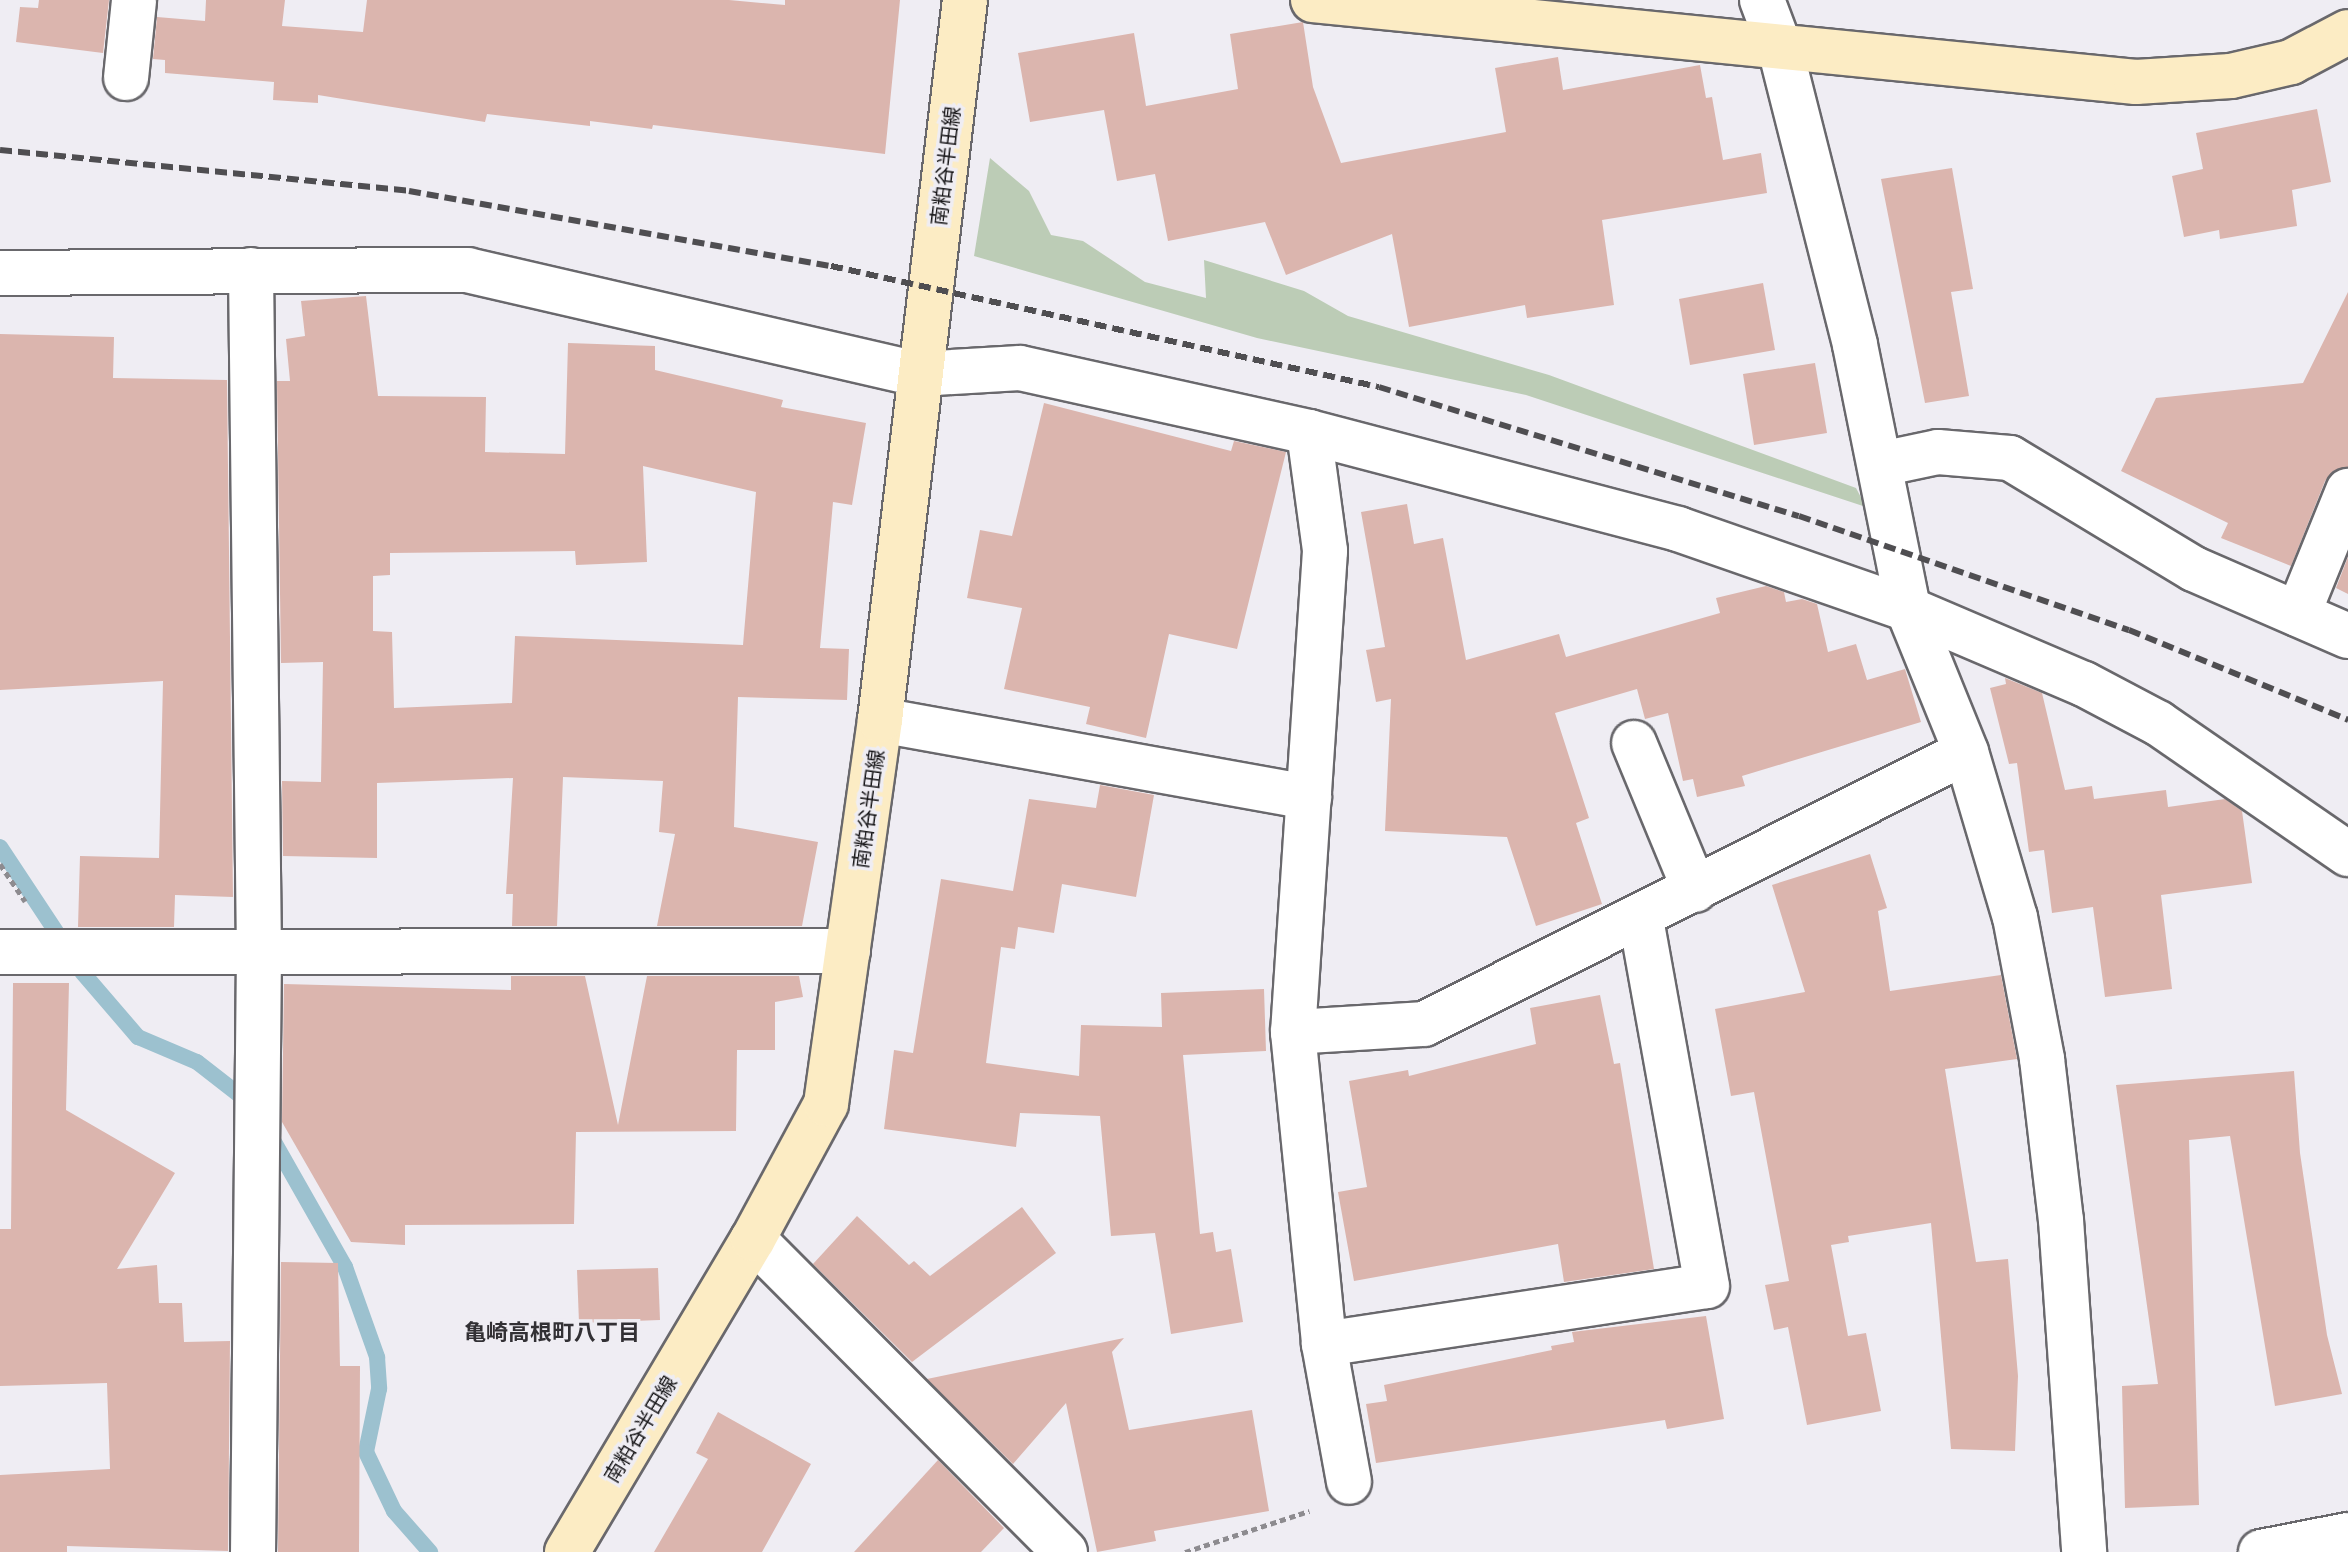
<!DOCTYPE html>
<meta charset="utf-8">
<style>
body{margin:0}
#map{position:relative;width:2348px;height:1552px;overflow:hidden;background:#efedf3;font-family:"Noto Sans","Noto Sans JP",sans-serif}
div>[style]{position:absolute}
.green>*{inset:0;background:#bcccb6}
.stream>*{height:16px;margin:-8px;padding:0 8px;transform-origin:8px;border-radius:8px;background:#9cc1cf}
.building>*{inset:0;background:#dbb5ae}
.path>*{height:5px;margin-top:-2.5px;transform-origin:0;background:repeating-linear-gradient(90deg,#8d8b8f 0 6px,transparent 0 10px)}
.roads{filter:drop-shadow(2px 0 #69686c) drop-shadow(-2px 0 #69686c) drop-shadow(0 2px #69686c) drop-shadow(0 -2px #69686c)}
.street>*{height:44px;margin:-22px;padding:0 22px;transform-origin:22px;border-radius:22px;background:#fff}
.secondary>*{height:44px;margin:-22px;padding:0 22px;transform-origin:22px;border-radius:22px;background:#fcecc4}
.rail>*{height:6px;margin-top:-3px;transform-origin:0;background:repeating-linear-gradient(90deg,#4f4e51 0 12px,transparent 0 18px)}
span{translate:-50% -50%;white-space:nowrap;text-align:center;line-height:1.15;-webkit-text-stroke:7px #efedf3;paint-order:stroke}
.street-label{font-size:20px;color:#141315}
.neighbourhood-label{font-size:22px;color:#323034;font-weight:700}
</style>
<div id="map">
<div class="green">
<div style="clip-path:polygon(990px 158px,1029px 191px,1051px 235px,1083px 241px,1145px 282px,1206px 298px,1204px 260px,1304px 291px,1348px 316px,1549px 375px,1856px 488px,1866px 507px,1526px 395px,1257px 338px,974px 256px)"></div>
</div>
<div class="stream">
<div style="left:0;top:847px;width:103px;rotate:56.5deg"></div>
<div style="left:82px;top:972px;width:86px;rotate:49.3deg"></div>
<div style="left:138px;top:1037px;width:64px;rotate:23deg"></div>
<div style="left:197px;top:1062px;width:57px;rotate:37.9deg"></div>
<div style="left:274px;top:1142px;width:144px;rotate:60.4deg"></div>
<div style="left:345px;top:1267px;width:96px;rotate:70.4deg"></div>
<div style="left:377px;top:1357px;width:32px;rotate:86deg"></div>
<div style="left:379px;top:1389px;width:64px;rotate:101.7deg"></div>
<div style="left:366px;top:1452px;width:65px;rotate:64.6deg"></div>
<div style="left:394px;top:1511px;width:55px;rotate:48.7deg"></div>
</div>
<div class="building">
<div style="clip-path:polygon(39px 0,109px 0,103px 53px,16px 42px,20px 7px,38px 8px)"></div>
<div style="clip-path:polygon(206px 0,285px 0,282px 26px,363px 32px,367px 0,729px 0,785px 5px,785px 0,900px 0,885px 154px,653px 125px,652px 129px,590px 121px,590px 126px,487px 114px,485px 122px,318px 95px,318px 103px,273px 100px,274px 82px,165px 73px,165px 60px,153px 59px,157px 17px,205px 21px)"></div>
<div style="clip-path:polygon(1303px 22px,1313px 87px,1341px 163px,1506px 132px,1495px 68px,1558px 57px,1563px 90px,1700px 65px,1706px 98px,1712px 97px,1723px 160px,1761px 153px,1767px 193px,1602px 220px,1614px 305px,1527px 318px,1525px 305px,1409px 327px,1392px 234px,1286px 275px,1265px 222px,1168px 241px,1155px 174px,1117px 181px,1104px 110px,1030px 122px,1018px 53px,1134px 33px,1146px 106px,1238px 89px,1230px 34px)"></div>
<div style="clip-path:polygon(2317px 109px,2331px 182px,2292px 190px,2297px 226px,2220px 239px,2219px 230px,2184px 237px,2172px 176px,2203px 169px,2196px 133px)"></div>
<div style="clip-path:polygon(1952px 168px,1973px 289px,1951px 292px,1969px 396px,1925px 403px,1881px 179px)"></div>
<div style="clip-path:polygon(1763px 283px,1775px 350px,1690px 365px,1679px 299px)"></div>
<div style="clip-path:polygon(2348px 292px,2348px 467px,2333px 471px,2325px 481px,2291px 566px,2221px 538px,2228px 523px,2121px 471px,2156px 398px,2303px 383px)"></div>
<div style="clip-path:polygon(evenodd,366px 296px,378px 396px,486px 397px,485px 452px,565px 454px,568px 343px,655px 346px,655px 370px,783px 400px,781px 407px,866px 423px,852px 505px,833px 502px,820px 648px,849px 649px,847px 700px,738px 697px,734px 827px,818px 842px,802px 926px,657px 926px,675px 834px,659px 832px,663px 781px,563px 777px,557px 926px,512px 926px,513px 894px,506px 894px,513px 778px,377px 783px,377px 858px,283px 856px,282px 781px,321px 782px,323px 662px,281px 663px,277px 381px,290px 381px,286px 339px,305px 336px,301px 301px,366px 296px,643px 466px,756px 492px,743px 645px,515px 636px,512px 703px,394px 708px,392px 632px,373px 631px,373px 576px,390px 575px,390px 553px,575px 551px,576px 565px,647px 562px,643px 466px)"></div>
<div style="clip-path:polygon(0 334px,114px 337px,113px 378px,227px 380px,233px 897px,175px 895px,174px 927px,78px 927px,80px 856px,159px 858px,163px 681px,0 690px)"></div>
<div style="clip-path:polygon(1815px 363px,1827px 433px,1754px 445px,1743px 374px)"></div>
<div style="clip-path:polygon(1044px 403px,1231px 451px,1234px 441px,1286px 452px,1237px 649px,1169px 634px,1146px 738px,1086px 724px,1090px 707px,1004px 689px,1022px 608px,967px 598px,980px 530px,1012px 536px)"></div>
<div style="clip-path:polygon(1407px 504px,1414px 544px,1443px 538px,1466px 660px,1559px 634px,1566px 657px,1720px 613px,1716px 598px,1766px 586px,1784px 592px,1786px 602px,1802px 599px,1817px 604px,1828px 652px,1856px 644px,1867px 680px,1905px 669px,1921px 722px,1742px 776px,1745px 786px,1697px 797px,1693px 779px,1683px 781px,1668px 713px,1645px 719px,1637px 689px,1555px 713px,1589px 818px,1576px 823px,1602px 904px,1536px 926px,1507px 837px,1385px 831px,1391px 699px,1376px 702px,1366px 650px,1385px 647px,1361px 512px)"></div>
<div style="clip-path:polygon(2348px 557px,2348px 594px,2336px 588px)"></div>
<div style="clip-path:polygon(2005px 678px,2042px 693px,2065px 790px,2092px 786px,2094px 799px,2166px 790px,2168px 807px,2225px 799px,2242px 811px,2252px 883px,2161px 895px,2172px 989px,2105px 997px,2093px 907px,2052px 913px,2044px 850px,2029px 852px,2017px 763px,2009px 764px,1990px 688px,2006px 684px)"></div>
<div style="clip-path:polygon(1100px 785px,1154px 795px,1136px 897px,1062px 884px,1054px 933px,1018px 927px,1015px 949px,1001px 947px,986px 1063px,1079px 1076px,1081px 1025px,1162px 1027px,1161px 993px,1264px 989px,1266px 1051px,1183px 1055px,1200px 1234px,1213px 1232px,1216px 1252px,1231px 1249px,1243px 1322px,1171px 1334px,1155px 1233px,1111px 1236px,1100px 1116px,1020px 1113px,1016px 1147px,884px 1129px,894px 1050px,913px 1053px,941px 879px,1013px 891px,1029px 799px,1096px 808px)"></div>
<div style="clip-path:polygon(1870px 854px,1887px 908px,1878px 911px,1890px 991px,2001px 975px,2017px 1059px,1945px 1069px,1976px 1262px,2008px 1259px,2018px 1376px,2015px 1451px,1951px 1449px,1931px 1223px,1848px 1236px,1849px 1242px,1831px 1245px,1848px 1336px,1866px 1333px,1881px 1411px,1807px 1425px,1788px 1327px,1774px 1330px,1765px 1285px,1789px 1281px,1754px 1092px,1731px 1096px,1715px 1009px,1805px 992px,1772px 885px)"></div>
<div style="clip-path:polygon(511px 976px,585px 976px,618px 1125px,647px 976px,799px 976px,803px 997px,775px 1002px,775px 1050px,737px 1050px,736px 1131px,576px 1132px,574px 1224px,405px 1225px,405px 1245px,351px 1242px,282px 1122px,284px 984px,511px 990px)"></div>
<div style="clip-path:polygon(13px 983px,69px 983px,66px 1110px,175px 1173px,117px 1269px,157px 1265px,159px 1303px,182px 1303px,184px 1342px,230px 1341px,228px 1551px,67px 1546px,67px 1552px,0 1552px,0 1475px,110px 1469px,107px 1383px,0 1386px,0 1229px,11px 1229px)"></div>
<div style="clip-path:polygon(1600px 995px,1614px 1064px,1620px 1063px,1654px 1269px,1564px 1282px,1558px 1244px,1354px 1281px,1338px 1192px,1367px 1187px,1349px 1081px,1408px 1070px,1409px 1076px,1536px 1044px,1530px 1008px)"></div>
<div style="clip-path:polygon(2294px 1071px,2300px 1153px,2327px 1335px,2342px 1394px,2275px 1406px,2230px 1136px,2189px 1140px,2199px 1505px,2125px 1508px,2122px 1386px,2158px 1384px,2116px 1085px)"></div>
<div style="clip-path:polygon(1022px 1207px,1056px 1253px,912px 1362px,813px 1264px,857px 1216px,909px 1265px,914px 1261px,930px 1276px)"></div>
<div style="clip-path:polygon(281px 1262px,338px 1263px,340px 1366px,360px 1366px,359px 1552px,278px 1552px)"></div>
<div style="clip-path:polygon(658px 1268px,660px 1320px,579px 1323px,577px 1270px)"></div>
<div style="clip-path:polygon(1706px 1316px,1724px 1419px,1667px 1429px,1665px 1420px,1376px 1463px,1366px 1404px,1387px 1401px,1384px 1385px,1552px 1350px,1551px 1346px,1574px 1342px,1572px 1332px)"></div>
<div style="clip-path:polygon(1124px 1338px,1112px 1352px,1129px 1430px,1252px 1410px,1269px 1511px,1154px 1531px,1156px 1541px,1097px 1552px,1066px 1403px,1013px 1464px,927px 1379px)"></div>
<div style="clip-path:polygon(718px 1412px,811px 1464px,762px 1552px,654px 1552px,708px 1459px,696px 1453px)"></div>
<div style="clip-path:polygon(938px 1460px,1004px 1528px,981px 1552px,854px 1552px)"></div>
</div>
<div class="path">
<div style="left:0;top:864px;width:45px;rotate:56deg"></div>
<div style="left:1185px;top:1552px;width:131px;rotate:-18.3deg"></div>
</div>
<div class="roads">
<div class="street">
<div style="left:1762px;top:0;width:51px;rotate:69.4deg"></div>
<div style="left:1780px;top:48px;width:306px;rotate:75.8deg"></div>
<div style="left:1855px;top:345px;width:269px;rotate:78.6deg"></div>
<div style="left:1908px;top:609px;width:154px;rotate:67.9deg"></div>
<div style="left:1966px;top:752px;width:172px;rotate:73.5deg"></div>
<div style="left:2015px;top:917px;width:145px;rotate:79.2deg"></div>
<div style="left:2042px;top:1059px;width:162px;rotate:83.3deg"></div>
<div style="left:2061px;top:1220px;width:333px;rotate:86deg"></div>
<div style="left:126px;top:78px;width:78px;rotate:-84.1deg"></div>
<div style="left:251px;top:270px;width:682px;rotate:89.33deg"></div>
<div style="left:259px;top:952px;width:600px;rotate:90.57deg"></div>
<div style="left:0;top:273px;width:467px;rotate:-0.4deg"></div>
<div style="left:467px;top:270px;width:464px;rotate:13deg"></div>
<div style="left:919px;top:374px;width:101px;rotate:-3.4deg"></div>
<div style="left:1020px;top:368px;width:296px;rotate:12.5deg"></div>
<div style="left:1309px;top:432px;width:382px;rotate:14.7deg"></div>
<div style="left:1678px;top:529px;width:244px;rotate:19.2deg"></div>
<div style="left:1908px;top:609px;width:191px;rotate:23.1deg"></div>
<div style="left:2084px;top:684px;width:84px;rotate:27.8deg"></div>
<div style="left:2158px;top:723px;width:231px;rotate:34.6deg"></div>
<div style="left:1309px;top:432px;width:120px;rotate:82.3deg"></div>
<div style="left:1325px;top:551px;width:482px;rotate:93.8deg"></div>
<div style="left:1293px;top:1032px;width:314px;rotate:84.3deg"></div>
<div style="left:1324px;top:1344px;width:140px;rotate:79.7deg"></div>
<div style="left:1881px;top:464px;width:58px;rotate:-11.9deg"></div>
<div style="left:1938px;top:452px;width:72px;rotate:4.8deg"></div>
<div style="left:2010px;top:458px;width:215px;rotate:31.1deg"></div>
<div style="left:2194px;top:569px;width:168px;rotate:23.5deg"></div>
<div style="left:2298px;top:614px;width:133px;rotate:-67.9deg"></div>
<div style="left:880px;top:720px;width:436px;rotate:10.2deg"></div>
<div style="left:1634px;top:743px;width:159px;rotate:67.5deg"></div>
<div style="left:0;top:952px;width:848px;rotate:-0.07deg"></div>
<div style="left:1293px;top:1032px;width:131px;rotate:-3.5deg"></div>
<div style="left:1424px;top:1024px;width:606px;rotate:-26.65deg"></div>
<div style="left:753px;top:1239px;width:442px;rotate:45.1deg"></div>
<div style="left:1324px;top:1344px;width:387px;rotate:-8.6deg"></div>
<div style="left:1707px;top:1286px;width:374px;rotate:-100.2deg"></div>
<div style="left:2261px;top:1552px;width:89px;rotate:-11.1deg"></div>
</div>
<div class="secondary">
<div style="left:1313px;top:0;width:827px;rotate:5.69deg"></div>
<div style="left:2136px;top:82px;width:95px;rotate:-3.6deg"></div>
<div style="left:2231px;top:76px;width:62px;rotate:-13.1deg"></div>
<div style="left:2291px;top:62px;width:64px;rotate:-27.8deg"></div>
<div style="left:567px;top:1552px;width:364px;rotate:-59.3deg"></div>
<div style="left:753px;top:1239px;width:153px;rotate:-61.6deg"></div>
<div style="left:826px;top:1104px;width:388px;rotate:-82deg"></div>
<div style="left:880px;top:720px;width:725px;rotate:-83.27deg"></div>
</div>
</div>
<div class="rail">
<div style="left:0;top:150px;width:411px;rotate:5.7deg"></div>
<div style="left:409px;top:191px;width:429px;rotate:10.1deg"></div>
<div style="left:831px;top:266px;width:561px;rotate:12.45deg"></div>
<div style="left:1379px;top:387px;width:439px;rotate:17.1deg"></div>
<div style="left:1799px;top:516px;width:349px;rotate:19.1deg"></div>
<div style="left:2129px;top:630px;width:237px;rotate:22.3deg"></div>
</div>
<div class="street-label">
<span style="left:945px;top:166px;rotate:-83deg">南粕谷半田線</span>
<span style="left:868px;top:809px;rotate:-82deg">南粕谷半田線</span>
<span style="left:640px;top:1429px;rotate:-59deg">南粕谷半田線</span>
</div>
<div class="neighbourhood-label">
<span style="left:552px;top:1332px">亀崎高根町八丁目</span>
</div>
</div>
